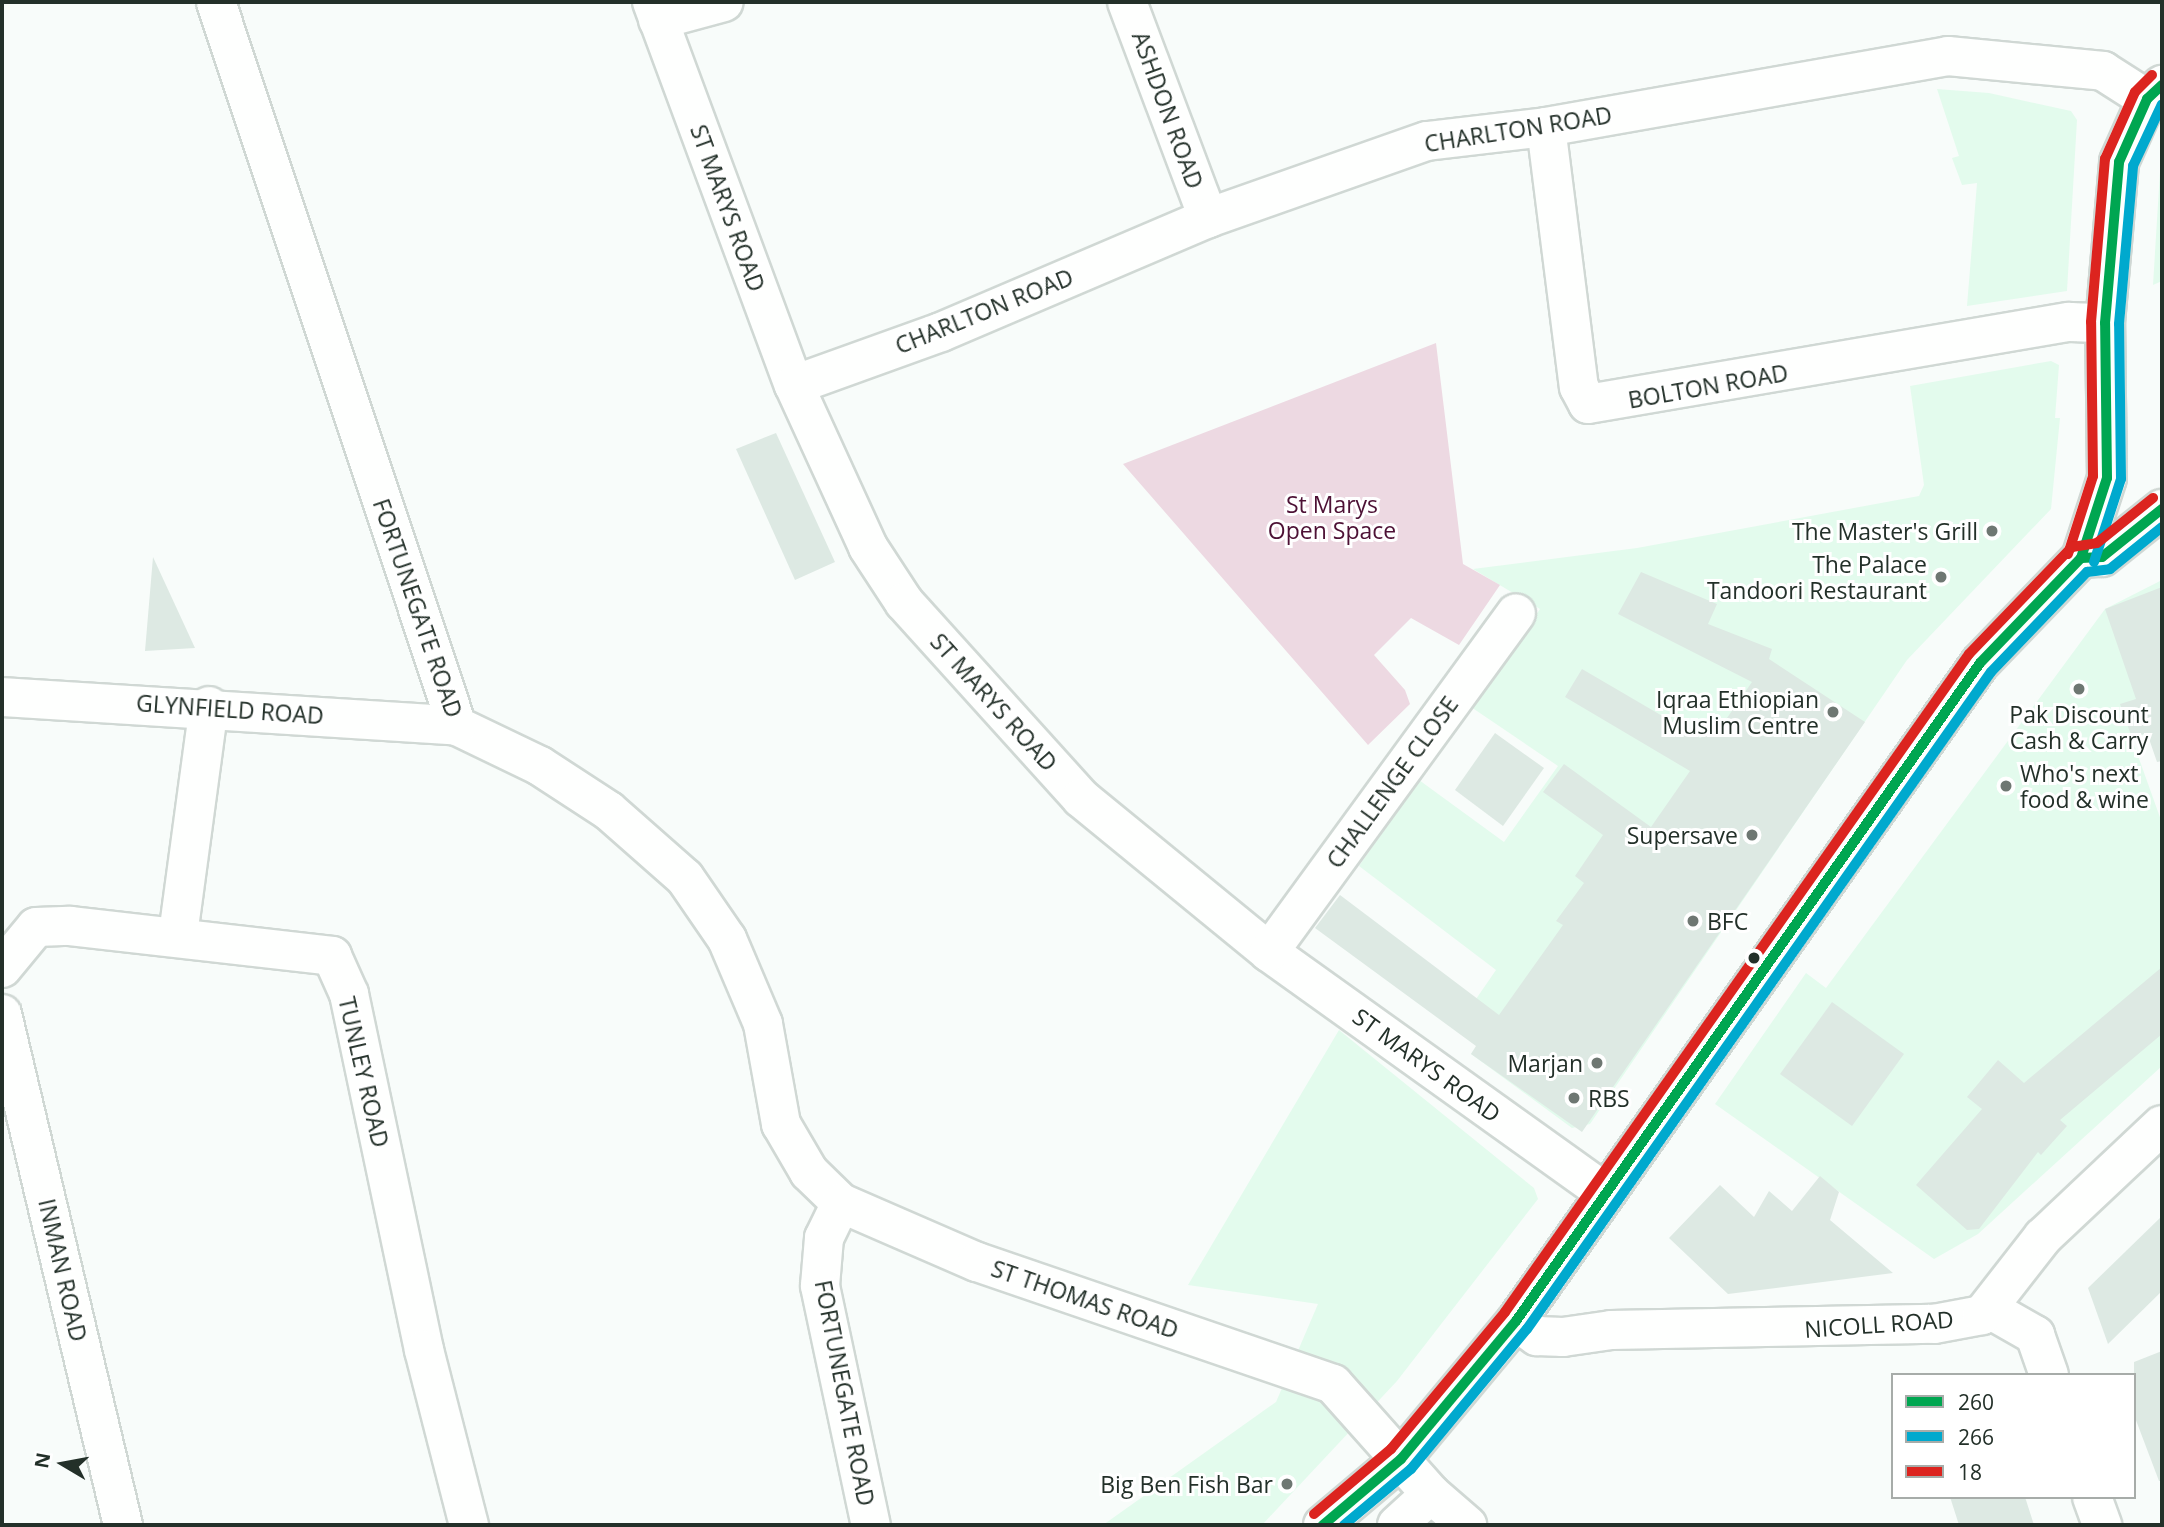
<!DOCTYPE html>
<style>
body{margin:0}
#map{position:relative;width:2164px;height:1527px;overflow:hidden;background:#f8fcfa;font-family:"Open Sans",sans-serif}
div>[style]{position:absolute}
.built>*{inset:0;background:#e3fbed}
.green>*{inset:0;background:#edd9e2}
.building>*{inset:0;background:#dde9e3}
.roads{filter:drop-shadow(2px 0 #d0d8d4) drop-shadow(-2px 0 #d0d8d4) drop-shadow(0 2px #d0d8d4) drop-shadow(0 -2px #d0d8d4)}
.minor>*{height:38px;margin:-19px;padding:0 19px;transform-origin:19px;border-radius:19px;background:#fefffe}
.major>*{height:38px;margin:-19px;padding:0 19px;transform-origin:19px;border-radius:19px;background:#fefffe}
.bus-1>*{height:10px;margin:-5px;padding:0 5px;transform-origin:5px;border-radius:5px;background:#00a651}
.bus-2>*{height:10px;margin:-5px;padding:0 5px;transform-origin:5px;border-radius:5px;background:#00a9ce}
.bus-3>*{height:10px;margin:-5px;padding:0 5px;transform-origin:5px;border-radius:5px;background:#dc241f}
.dots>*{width:19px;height:19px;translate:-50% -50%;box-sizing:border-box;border:4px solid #fff;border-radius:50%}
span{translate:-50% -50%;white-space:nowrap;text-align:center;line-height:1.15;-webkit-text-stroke:6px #fff;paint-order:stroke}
.street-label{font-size:23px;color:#233029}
.park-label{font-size:23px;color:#4d1135}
.poi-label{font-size:23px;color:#233029}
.right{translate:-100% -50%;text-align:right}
.left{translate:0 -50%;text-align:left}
.frame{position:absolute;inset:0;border:4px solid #233029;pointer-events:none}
.legend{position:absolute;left:1891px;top:1373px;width:245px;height:126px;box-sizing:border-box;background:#fff;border:2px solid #a7aca9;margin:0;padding:9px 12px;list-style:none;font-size:21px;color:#233029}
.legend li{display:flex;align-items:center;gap:14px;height:35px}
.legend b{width:35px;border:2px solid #a7aca9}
.north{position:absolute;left:28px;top:1429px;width:70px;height:70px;-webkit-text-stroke:5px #fff;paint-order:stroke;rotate:280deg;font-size:19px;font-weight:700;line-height:28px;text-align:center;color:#233029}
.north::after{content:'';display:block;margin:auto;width:24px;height:32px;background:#233029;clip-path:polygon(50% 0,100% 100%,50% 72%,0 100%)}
</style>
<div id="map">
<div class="built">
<div style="clip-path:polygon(1937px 89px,1989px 93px,2071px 111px,2077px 120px,2067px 291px,1967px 306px,1977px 183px,1962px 185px,1952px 158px,1959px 156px)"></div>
<div style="clip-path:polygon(2162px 162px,2162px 281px,2153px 285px,2160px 172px)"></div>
<div style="clip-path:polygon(2051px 361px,2059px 365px,2055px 418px,2060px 418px,2051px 509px,1907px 660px,1590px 1124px,1572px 1128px,1471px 1054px,1498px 1016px,1476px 999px,1496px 970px,1359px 866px,1419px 780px,1504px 842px,1558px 766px,1471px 707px,1540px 609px,1473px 569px,1637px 548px,1919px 496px,1924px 485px,1910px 386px)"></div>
<div style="clip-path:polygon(2162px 580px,2162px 728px,2132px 739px,2162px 823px,2162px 1066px,1978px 1234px,1934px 1259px,1715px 1104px,1806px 973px,1826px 988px,2105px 609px)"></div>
<div style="clip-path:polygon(1339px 1030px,1534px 1188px,1538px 1199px,1397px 1381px,1262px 1525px,1103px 1525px,1276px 1402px,1318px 1304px,1188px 1285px)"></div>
</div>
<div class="green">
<div style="clip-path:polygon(1436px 343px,1463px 564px,1500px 585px,1459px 645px,1411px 618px,1374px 655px,1405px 690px,1410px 704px,1368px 745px,1123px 464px)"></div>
</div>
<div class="building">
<div style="clip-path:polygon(776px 433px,835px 562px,795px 580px,736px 449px)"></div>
<div style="clip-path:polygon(153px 557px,195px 648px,145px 651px)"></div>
<div style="clip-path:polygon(1641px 572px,1717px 604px,1708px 624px,1772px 649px,1769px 659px,1865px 722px,1582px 1132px,1471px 1054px,1476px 1046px,1315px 928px,1340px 895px,1499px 1015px,1563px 925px,1556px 921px,1584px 883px,1575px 876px,1603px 835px,1543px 792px,1564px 764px,1651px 827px,1690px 771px,1565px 697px,1582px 669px,1700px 738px,1720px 728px,1752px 682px,1618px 614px)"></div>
<div style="clip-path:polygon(2162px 587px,2162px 761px,2157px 762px,2147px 733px,2132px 738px,2120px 704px,2136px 699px,2105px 609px)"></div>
<div style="clip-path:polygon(1495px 733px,1544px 768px,1503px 826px,1455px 790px)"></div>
<div style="clip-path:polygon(2162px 967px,2162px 1034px,2060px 1120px,2067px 1126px,2041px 1155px,2038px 1152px,1979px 1229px,1967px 1230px,1916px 1185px,1982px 1109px,1967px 1097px,1998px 1060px,2024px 1083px)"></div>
<div style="clip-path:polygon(1832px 1002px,1904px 1054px,1852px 1126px,1780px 1074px)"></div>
<div style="clip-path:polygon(1820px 1176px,1839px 1192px,1830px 1220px,1893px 1273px,1728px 1294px,1669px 1238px,1720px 1185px,1754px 1217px,1769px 1191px,1792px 1211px)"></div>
<div style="clip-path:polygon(2162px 1216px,2162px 1291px,2108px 1344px,2088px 1288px)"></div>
<div style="clip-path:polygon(2162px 1351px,2162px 1481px,2159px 1481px,2134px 1415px,2134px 1362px)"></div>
<div style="clip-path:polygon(1950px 1497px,2025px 1497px,2034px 1525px,1959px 1525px)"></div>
</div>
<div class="roads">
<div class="minor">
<div style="left:216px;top:2px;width:763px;rotate:71.59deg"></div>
<div style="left:457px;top:726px;width:92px;rotate:25.7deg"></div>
<div style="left:540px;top:766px;width:82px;rotate:33.1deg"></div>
<div style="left:609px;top:811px;width:101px;rotate:41.4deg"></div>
<div style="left:685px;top:878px;width:74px;rotate:55.5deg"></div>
<div style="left:727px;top:939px;width:92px;rotate:67deg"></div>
<div style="left:763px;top:1024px;width:102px;rotate:79.8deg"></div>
<div style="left:781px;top:1124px;width:56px;rotate:59.7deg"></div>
<div style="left:809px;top:1172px;width:45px;rotate:44.1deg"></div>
<div style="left:841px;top:1203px;width:148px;rotate:23.5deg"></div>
<div style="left:977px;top:1262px;width:376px;rotate:18.9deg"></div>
<div style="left:1333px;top:1384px;width:147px;rotate:48.3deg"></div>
<div style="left:1431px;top:1494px;width:48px;rotate:40.7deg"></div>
<div style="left:652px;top:2px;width:408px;rotate:69.7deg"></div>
<div style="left:794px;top:385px;width:178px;rotate:65.4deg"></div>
<div style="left:868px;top:547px;width:66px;rotate:56.8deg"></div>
<div style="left:904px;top:602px;width:264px;rotate:47.9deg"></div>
<div style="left:1081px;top:798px;width:243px;rotate:39.3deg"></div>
<div style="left:1269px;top:952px;width:414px;rotate:35.6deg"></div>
<div style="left:1127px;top:2px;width:231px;rotate:69.4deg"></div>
<div style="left:658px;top:20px;width:68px;rotate:-15.3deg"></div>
<div style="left:1546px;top:127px;width:262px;rotate:82.8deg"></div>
<div style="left:1579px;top:387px;width:19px;rotate:62deg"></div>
<div style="left:1588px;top:404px;width:488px;rotate:-9.7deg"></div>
<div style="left:2069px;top:322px;width:36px;rotate:2deg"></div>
<div style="left:794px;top:385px;width:156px;rotate:-19.8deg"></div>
<div style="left:941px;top:332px;width:290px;rotate:-23.1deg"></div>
<div style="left:1208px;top:218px;width:232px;rotate:-19.4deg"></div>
<div style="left:1427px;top:141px;width:120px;rotate:-6.7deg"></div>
<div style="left:1546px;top:127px;width:408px;rotate:-10deg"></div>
<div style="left:1948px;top:56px;width:156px;rotate:5.5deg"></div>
<div style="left:2103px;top:71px;width:52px;rotate:32.5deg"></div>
<div style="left:2px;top:697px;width:456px;rotate:3.6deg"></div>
<div style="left:178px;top:935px;width:231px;rotate:-82.3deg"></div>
<div style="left:1269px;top:952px;width:419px;rotate:-53.9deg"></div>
<div style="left:2px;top:968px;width:53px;rotate:-50.3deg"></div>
<div style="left:36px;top:927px;width:34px;rotate:-2deg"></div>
<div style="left:70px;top:926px;width:264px;rotate:6.5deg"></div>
<div style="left:332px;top:956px;width:42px;rotate:65.9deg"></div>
<div style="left:349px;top:994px;width:364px;rotate:78.1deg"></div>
<div style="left:424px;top:1350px;width:181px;rotate:75.6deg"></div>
<div style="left:2px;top:1014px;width:525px;rotate:76.68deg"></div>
<div style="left:841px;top:1203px;width:39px;rotate:116deg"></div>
<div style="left:824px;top:1238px;width:48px;rotate:94.8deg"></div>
<div style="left:820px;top:1286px;width:244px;rotate:78deg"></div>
<div style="left:1991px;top:1310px;width:51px;rotate:29.6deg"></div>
<div style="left:2035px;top:1335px;width:42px;rotate:70.7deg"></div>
<div style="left:1516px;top:1321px;width:26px;rotate:36deg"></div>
<div style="left:1537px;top:1336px;width:26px;rotate:2deg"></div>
<div style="left:1563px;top:1337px;width:49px;rotate:-8.3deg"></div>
<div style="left:1611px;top:1330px;width:323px;rotate:-1.1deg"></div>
<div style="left:1934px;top:1324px;width:49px;rotate:-10.6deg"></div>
<div style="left:1982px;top:1315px;width:99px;rotate:-52deg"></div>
<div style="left:2043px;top:1237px;width:163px;rotate:-43.3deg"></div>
<div style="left:2092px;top:1497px;width:30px;rotate:70deg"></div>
<div style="left:1397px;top:1525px;width:46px;rotate:-42.4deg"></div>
</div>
<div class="major">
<div style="left:2081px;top:558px;width:84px;rotate:-72deg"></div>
<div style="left:2107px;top:478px;width:155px;rotate:-90.7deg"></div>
<div style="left:2105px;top:323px;width:162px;rotate:-85deg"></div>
<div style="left:2119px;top:162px;width:69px;rotate:-66deg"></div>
<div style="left:2147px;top:99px;width:21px;rotate:-43deg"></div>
<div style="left:1323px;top:1525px;width:102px;rotate:-40.2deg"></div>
<div style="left:1401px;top:1459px;width:180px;rotate:-50.2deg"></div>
<div style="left:1516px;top:1321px;width:805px;rotate:-54.81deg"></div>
<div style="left:1980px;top:663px;width:146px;rotate:-46.1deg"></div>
<div style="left:2081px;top:558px;width:21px;rotate:-3deg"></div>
<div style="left:2102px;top:557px;width:77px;rotate:-38.7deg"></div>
</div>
</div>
<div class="bus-1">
<div style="left:2081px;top:558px;width:84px;rotate:-72deg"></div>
<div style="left:2107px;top:478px;width:155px;rotate:-90.7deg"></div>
<div style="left:2105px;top:323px;width:162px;rotate:-85deg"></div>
<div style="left:2119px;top:162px;width:69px;rotate:-66deg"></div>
<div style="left:2147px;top:99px;width:21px;rotate:-43deg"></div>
<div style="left:1323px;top:1525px;width:102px;rotate:-40.2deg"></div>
<div style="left:1401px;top:1459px;width:180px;rotate:-50.2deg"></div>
<div style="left:1516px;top:1321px;width:805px;rotate:-54.81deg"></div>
<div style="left:1980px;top:663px;width:146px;rotate:-46.1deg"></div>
<div style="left:2081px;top:558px;width:21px;rotate:-3deg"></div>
<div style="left:2102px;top:557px;width:77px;rotate:-38.7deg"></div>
</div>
<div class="bus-2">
<div style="left:2094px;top:562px;width:87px;rotate:-72deg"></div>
<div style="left:2121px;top:479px;width:155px;rotate:-90.7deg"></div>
<div style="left:2119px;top:324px;width:159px;rotate:-84.9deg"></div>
<div style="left:2133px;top:166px;width:68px;rotate:-64.9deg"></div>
<div style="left:1344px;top:1525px;width:87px;rotate:-39.9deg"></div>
<div style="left:1411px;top:1469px;width:182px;rotate:-50.4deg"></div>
<div style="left:1527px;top:1329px;width:804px;rotate:-54.77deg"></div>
<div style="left:1991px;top:672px;width:139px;rotate:-46.2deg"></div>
<div style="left:2087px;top:572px;width:23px;rotate:-7deg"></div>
<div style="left:2110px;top:569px;width:67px;rotate:-38.9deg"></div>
</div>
<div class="bus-3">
<div style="left:2068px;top:554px;width:82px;rotate:-72.2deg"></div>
<div style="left:2093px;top:476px;width:154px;rotate:-90.7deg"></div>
<div style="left:2091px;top:322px;width:164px;rotate:-85.1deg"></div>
<div style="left:2105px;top:159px;width:73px;rotate:-65.9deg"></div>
<div style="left:2135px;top:92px;width:24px;rotate:-45deg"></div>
<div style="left:1314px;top:1514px;width:101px;rotate:-40.2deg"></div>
<div style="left:1391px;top:1449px;width:178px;rotate:-50.2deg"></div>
<div style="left:1505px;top:1312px;width:805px;rotate:-54.81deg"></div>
<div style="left:1969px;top:654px;width:149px;rotate:-46.1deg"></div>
<div style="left:2072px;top:547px;width:25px;rotate:-9deg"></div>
<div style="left:2097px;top:543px;width:72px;rotate:-38.8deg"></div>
</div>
<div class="dots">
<div style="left:1992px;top:531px;background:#6e7772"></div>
<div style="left:1941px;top:577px;background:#6e7772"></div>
<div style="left:2079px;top:689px;background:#6e7772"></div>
<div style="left:1833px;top:712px;background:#6e7772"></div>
<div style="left:2006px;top:786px;background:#6e7772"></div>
<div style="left:1752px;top:835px;background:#6e7772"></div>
<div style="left:1693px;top:921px;background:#6e7772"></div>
<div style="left:1754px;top:958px;background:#233029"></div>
<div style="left:1597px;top:1063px;background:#6e7772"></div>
<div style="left:1574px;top:1098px;background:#6e7772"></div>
<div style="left:1287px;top:1484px;background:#6e7772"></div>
</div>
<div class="street-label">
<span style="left:1168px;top:110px;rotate:70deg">ASHDON ROAD</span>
<span style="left:1518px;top:129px;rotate:-9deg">CHARLTON ROAD</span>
<span style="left:728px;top:208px;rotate:70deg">ST MARYS ROAD</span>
<span style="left:984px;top:311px;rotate:-22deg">CHARLTON ROAD</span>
<span style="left:1708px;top:386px;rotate:-10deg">BOLTON ROAD</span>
<span style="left:418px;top:608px;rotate:71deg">FORTUNEGATE ROAD</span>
<span style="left:994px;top:702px;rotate:48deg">ST MARYS ROAD</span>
<span style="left:230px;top:709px;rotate:4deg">GLYNFIELD ROAD</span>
<span style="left:1392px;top:782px;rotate:-54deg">CHALLENGE CLOSE</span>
<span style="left:1427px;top:1065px;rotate:36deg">ST MARYS ROAD</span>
<span style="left:364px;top:1072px;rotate:77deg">TUNLEY ROAD</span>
<span style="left:63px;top:1270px;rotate:77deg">INMAN ROAD</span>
<span style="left:1085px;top:1299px;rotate:19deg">ST THOMAS ROAD</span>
<span style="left:1879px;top:1324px;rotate:-4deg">NICOLL ROAD</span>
<span style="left:845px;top:1393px;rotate:79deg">FORTUNEGATE ROAD</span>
</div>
<div class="park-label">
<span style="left:1332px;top:517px">St Marys<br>Open Space</span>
</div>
<div class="poi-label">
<span class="right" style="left:1978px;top:531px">The Master's Grill</span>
<span class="right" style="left:1927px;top:577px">The Palace<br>Tandoori Restaurant</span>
<span class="right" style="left:1819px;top:712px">Iqraa Ethiopian<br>Muslim Centre</span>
<span style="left:2079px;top:727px">Pak Discount<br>Cash &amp; Carry</span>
<span class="left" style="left:2020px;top:786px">Who's next<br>food &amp; wine</span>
<span class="right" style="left:1738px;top:835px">Supersave</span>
<span class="left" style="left:1707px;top:921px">BFC</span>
<span class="right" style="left:1583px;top:1063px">Marjan</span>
<span class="left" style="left:1588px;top:1098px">RBS</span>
<span class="right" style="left:1273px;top:1484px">Big Ben Fish Bar</span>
</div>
<div class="frame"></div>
<ul class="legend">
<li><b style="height:9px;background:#00a651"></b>260</li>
<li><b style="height:9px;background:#00a9ce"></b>266</li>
<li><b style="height:9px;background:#dc241f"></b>18</li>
</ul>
<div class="north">N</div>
</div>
